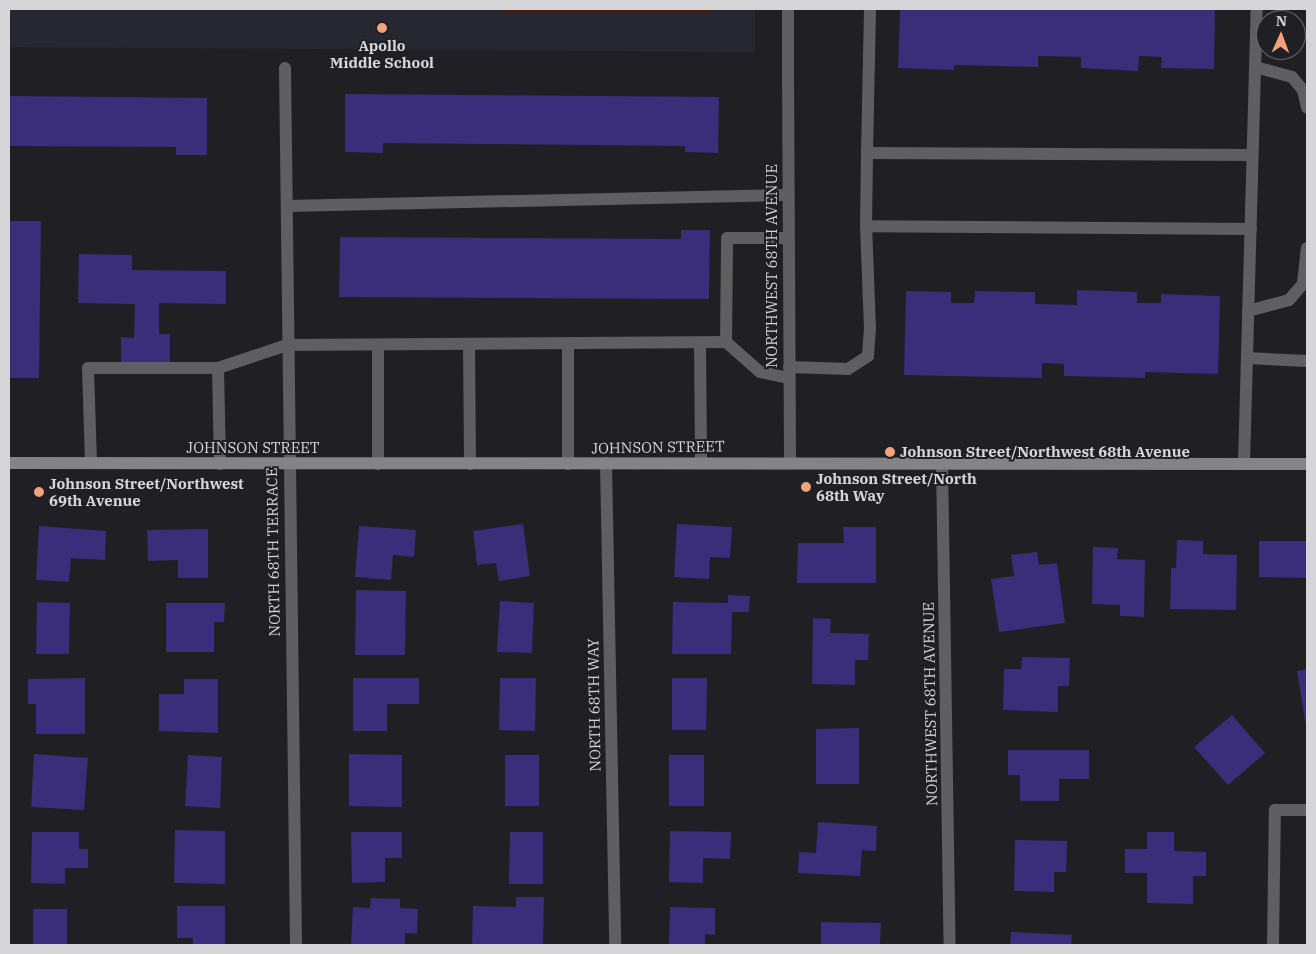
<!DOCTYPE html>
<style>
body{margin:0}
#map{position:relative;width:1316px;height:954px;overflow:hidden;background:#1f1f24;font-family:"IBM Plex Serif",serif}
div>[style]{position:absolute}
.built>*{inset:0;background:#272731}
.green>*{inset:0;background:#491a00}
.building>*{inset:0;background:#3a2d7a}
.lane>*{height:12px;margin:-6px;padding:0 6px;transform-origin:6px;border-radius:6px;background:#5f5f62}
.street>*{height:12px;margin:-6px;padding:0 6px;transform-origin:6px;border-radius:6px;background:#5f5f62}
.secondary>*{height:12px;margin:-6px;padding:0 6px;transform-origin:6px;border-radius:6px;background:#848488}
.dots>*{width:14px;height:14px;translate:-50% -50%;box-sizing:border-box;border:2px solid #1f1f24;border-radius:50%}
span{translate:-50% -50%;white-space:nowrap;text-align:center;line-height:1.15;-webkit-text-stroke:4px #1f1f24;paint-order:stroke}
.poi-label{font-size:15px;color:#d6d6d9;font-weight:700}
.left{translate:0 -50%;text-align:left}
.street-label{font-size:15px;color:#d6d6d9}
.frame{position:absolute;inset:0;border:10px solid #d6d6d9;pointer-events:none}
.north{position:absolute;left:1256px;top:10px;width:50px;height:50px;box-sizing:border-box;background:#1f1f24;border:1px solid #68686c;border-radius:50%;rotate:2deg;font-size:14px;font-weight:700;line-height:20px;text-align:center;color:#d6d6d9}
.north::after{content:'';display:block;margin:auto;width:18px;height:22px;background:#f1a17b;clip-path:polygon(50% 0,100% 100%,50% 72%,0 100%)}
</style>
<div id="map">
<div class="built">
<div style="clip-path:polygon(9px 9px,755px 9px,755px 52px,9px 47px)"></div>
</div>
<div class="green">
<div style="clip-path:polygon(501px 9px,711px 9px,711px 11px,501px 11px)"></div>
</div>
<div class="building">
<div style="clip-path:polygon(900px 9px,1215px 9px,1214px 69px,1161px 68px,1162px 57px,1139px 56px,1138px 71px,1081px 68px,1081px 57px,1038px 56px,1038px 67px,954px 65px,954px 70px,898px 68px)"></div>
<div style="clip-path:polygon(345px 94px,719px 97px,718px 153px,685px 152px,685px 146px,383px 143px,383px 153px,345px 152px)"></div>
<div style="clip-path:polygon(9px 96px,207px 98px,207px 155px,176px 155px,176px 147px,9px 146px)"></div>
<div style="clip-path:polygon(9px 221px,41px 221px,39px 378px,9px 378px)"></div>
<div style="clip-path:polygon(681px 230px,710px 230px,709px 299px,339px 297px,340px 237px,681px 239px)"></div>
<div style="clip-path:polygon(79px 254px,132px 255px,132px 270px,226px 271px,226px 304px,159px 303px,159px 334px,170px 334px,170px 366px,121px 365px,121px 337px,134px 338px,135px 304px,78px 303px)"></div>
<div style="clip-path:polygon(1077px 290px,1137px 292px,1137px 303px,1161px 303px,1161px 294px,1220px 296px,1218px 374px,1145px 372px,1145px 378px,1064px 376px,1064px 364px,1042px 363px,1042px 378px,904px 375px,906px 291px,951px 292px,951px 303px,974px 303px,975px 291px,1035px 292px,1035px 304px,1077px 305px)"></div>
<div style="clip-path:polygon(523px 524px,530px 576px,499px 581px,496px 563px,477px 565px,473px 531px)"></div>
<div style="clip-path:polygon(677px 524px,732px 527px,730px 558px,710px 557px,709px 579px,674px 577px)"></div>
<div style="clip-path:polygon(39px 526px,106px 531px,105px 560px,71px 558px,69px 582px,36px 580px)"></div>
<div style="clip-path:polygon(359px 526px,416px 530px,414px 557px,393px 555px,391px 580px,355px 577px)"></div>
<div style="clip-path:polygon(843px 527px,876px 527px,876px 583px,797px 583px,798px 543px,844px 543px)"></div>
<div style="clip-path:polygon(208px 529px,208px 578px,178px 578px,178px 560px,148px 561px,147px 530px)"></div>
<div style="clip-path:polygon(1177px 540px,1203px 541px,1203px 554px,1237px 555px,1236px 610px,1170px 609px,1171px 568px,1176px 568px)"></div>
<div style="clip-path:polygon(1259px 541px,1307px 541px,1307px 578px,1259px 577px)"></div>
<div style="clip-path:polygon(1093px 547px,1118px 548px,1117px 559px,1145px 560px,1144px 617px,1120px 616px,1120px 605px,1092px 604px)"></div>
<div style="clip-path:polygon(1037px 552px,1039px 565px,1057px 563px,1065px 623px,999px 632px,991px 579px,1014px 576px,1011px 555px)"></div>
<div style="clip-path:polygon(356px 590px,406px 591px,405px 655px,355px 655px)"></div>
<div style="clip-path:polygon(728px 595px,750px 596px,749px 612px,732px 612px,731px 654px,672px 654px,673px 602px,728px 603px)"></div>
<div style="clip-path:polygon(500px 601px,534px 603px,532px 653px,497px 652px)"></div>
<div style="clip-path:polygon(37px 602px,70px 603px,69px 654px,36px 654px)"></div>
<div style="clip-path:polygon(166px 603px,225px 603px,224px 622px,214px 622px,214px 652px,166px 652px)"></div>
<div style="clip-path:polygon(813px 618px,831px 619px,830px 633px,869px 634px,868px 660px,855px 660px,855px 685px,812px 684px)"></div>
<div style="clip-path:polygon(1022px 657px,1070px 658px,1069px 686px,1058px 686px,1058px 712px,1003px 710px,1004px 669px,1021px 669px)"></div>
<div style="clip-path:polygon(1307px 669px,1307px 725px,1306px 726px,1297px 671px)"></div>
<div style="clip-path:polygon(85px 678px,85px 734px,36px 734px,36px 704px,28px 704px,28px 679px)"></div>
<div style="clip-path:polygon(353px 678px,419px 678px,419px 704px,387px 704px,387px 731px,353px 731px)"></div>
<div style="clip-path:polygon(500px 678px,536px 678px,535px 731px,499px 730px)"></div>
<div style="clip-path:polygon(672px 678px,707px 678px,706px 730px,672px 730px)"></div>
<div style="clip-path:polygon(184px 679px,218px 679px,218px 733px,159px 731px,159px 694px,184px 694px)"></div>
<div style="clip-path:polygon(1232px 715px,1265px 753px,1228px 785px,1194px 747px)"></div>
<div style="clip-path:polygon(859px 728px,859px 784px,816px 784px,816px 729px)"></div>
<div style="clip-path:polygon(1008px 750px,1089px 750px,1089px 779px,1059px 779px,1059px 801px,1020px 801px,1020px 775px,1008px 775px)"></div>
<div style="clip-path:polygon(34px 754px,88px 758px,84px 810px,31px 807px)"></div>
<div style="clip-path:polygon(349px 754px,402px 755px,402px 807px,349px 806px)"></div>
<div style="clip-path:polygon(188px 755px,222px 757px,220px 808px,185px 806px)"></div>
<div style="clip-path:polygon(505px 755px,539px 755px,539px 806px,505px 806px)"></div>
<div style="clip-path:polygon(669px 755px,704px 755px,704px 806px,669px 806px)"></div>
<div style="clip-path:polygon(818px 822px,877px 826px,876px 851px,862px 850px,860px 876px,798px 873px,799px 852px,816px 853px)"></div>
<div style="clip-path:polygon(175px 830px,225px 831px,225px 884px,174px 883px)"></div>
<div style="clip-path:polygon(670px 831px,731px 832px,730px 859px,703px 858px,703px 883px,669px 882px)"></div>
<div style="clip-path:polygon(32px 832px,79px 832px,79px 849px,88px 849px,88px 868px,65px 868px,65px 884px,31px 883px)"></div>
<div style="clip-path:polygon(351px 832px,402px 832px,402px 858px,385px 858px,385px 882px,352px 883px)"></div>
<div style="clip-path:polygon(510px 832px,543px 832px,543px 884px,509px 884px)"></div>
<div style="clip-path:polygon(1147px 832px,1174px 832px,1174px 851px,1206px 852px,1206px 876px,1193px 876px,1193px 904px,1147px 903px,1147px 873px,1125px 873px,1125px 849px,1147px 849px)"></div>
<div style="clip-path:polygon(1015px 840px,1067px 841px,1066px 872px,1054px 872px,1054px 892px,1014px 891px)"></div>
<div style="clip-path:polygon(516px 897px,544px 897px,543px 945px,472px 945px,473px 906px,516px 907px)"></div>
<div style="clip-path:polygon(371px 898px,400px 899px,400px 908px,418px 909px,417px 934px,405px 933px,405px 945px,351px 945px,353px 907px,370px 908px)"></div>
<div style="clip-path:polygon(177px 906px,225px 906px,225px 945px,193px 945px,193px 938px,177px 938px)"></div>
<div style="clip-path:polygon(670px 907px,715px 908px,715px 935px,705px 934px,705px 945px,669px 945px)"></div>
<div style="clip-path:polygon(33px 909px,67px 909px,67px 945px,33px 945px)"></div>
<div style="clip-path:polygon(821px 922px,881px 923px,880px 945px,821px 945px)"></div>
<div style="clip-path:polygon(1011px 932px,1072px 935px,1071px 945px,1010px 945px)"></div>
</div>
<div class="lane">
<div style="left:1255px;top:67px;width:38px;rotate:15deg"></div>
<div style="left:1292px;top:77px;width:17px;rotate:50deg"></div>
<div style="left:1303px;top:90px;width:18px;rotate:77deg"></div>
<div style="left:788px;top:69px;width:60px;rotate:-90deg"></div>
<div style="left:867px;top:153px;width:144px;rotate:-88.8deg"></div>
<div style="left:287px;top:206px;width:500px;rotate:-1.26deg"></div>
<div style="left:1251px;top:229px;width:385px;rotate:-179.6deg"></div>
<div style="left:866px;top:226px;width:73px;rotate:-89.2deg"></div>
<div style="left:867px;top:153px;width:385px;rotate:0.3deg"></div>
<div style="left:1248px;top:311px;width:42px;rotate:-15deg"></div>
<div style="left:1289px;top:300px;width:21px;rotate:-49deg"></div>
<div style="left:1303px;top:284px;width:36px;rotate:-84deg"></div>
<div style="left:726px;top:342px;width:104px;rotate:-89.4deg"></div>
<div style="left:727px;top:238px;width:61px"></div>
<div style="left:700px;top:343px;width:120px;rotate:89.5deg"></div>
<div style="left:469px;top:344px;width:120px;rotate:89.5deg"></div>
<div style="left:378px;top:345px;width:119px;rotate:90deg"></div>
<div style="left:1247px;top:358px;width:60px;rotate:2.9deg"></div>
<div style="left:789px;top:367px;width:59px;rotate:1.9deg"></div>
<div style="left:848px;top:369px;width:24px;rotate:-33deg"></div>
<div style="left:868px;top:356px;width:27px;rotate:-86deg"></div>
<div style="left:870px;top:329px;width:103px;rotate:-92.2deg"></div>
<div style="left:218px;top:368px;width:96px;rotate:88.8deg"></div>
<div style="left:91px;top:463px;width:95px;rotate:-91.8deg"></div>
<div style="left:88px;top:368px;width:130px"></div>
<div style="left:218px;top:368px;width:73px;rotate:-18.4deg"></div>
<div style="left:287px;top:345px;width:439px;rotate:-0.4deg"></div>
<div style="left:726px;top:342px;width:45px;rotate:41.4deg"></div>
<div style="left:760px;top:372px;width:30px;rotate:12deg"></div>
<div style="left:1244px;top:463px;width:454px;rotate:-88.4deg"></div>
<div style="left:568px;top:464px;width:120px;rotate:-90deg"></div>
</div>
<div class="street">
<div style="left:285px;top:68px;width:877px;rotate:89.28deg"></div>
<div style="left:788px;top:69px;width:392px;rotate:89.7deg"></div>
<div style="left:942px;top:462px;width:483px;rotate:89.1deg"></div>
<div style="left:606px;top:463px;width:482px;rotate:88.9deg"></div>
<div style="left:1273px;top:945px;width:135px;rotate:-89.2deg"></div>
<div style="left:1275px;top:810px;width:32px"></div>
</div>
<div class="secondary">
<div style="left:9px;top:463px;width:1298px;rotate:0.04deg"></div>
</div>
<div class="dots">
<div style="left:382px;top:28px;background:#f1a17b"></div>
<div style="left:890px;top:452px;background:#f1a17b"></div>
<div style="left:806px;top:487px;background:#f1a17b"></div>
<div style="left:39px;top:492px;background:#f1a17b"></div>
</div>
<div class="poi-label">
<span style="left:382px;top:54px">Apollo<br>Middle School</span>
<span class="left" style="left:900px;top:452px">Johnson Street/Northwest 68th Avenue</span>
<span class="left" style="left:816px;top:487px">Johnson Street/North<br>68th Way</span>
<span class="left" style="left:49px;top:492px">Johnson Street/Northwest<br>69th Avenue</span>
</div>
<div class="street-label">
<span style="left:772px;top:266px;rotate:-90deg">NORTHWEST 68TH AVENUE</span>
<span style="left:658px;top:447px;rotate:-1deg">JOHNSON STREET</span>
<span style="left:253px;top:448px">JOHNSON STREET</span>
<span style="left:273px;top:552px;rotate:-91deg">NORTH 68TH TERRACE</span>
<span style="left:930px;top:704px;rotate:-91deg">NORTHWEST 68TH AVENUE</span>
<span style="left:594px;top:705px;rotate:-91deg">NORTH 68TH WAY</span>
</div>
<div class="frame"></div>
<div class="north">N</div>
</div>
